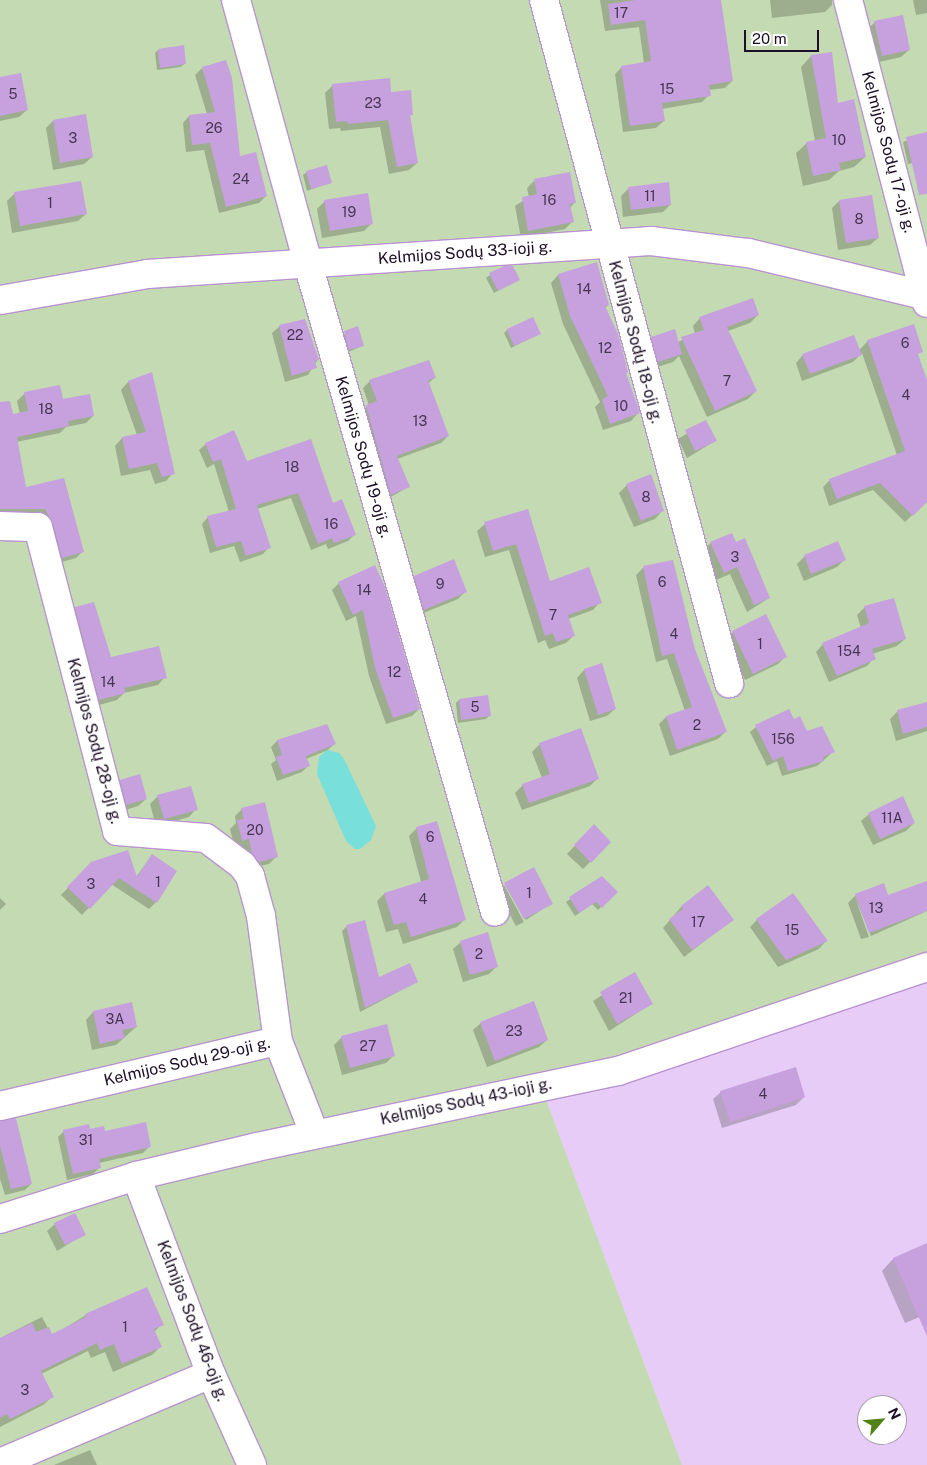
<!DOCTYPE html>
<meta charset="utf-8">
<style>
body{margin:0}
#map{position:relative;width:927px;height:1465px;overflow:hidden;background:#eddef7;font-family:"Public Sans",sans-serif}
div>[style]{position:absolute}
.built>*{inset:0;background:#e6ccf6}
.green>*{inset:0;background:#c3dab2}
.water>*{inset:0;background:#78dfdb}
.shadow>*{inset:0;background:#0003}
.building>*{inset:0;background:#c6a1de}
.roads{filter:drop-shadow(1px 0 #b893cf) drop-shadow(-1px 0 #b893cf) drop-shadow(0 1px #b893cf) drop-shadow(0 -1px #b893cf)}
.minor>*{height:28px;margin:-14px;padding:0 14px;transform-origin:14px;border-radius:14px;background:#fff}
span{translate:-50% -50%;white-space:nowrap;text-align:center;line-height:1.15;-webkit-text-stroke:4px #fff;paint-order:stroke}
.number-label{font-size:14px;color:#473453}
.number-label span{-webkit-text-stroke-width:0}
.street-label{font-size:16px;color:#1d0f25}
.north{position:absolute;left:857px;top:1395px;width:50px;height:50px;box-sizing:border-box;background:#fff;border:1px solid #a59fa8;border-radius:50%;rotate:63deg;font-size:14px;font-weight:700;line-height:20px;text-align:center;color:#1d0f25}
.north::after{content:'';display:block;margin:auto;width:18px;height:22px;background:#518215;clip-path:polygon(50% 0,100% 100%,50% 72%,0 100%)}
.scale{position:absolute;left:744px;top:30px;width:75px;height:22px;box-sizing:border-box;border:2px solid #1d0f25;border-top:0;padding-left:6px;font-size:15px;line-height:18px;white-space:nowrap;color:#1d0f25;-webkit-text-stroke:4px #fff;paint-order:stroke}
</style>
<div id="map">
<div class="built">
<div style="clip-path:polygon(evenodd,927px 953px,927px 1465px,682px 1465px,539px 1081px,927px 953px,867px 1405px,897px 1405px,897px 1435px,867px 1435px,867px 1405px)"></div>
</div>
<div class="green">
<div style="clip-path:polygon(0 0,927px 0,927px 953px,539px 1081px,682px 1465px,0 1465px)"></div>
</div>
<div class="water">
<div style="clip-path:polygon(327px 750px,339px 753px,344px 759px,376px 826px,371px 840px,360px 849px,355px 849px,346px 841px,317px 774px,319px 757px)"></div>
</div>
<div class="shadow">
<div style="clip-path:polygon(600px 0,720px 0,732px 81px,725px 88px,709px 90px,709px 95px,702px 102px,662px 109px,664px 121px,656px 128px,623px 132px,615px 74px,622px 67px,644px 63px,639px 27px,605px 31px)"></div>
<div style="clip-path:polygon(770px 0,832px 0,832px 5px,825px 12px,772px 18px)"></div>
<div style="clip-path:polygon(913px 0,927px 0,927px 13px,916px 15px)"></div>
<div style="clip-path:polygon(875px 22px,909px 50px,901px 57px,875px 63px,867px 30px)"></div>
<div style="clip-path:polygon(158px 50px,184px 64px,181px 67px,157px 70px,155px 53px)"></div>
<div style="clip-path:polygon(831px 54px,837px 104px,865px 157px,854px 167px,839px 171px,829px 180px,803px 186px,796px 153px,807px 143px,815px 141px,801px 67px,811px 56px)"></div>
<div style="clip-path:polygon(202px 68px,239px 158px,266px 196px,259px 203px,219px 213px,204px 150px,186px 152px,183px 123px,189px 116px,207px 114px,195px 75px)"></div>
<div style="clip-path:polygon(0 79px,27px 110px,19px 117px,0 121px)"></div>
<div style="clip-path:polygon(333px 85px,390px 94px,412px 114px,409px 117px,417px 163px,409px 170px,389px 174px,380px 127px,341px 131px,340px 128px,329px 129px,325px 93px)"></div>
<div style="clip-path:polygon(53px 121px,92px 157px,84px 164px,53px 170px,46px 128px)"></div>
<div style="clip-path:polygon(927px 133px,927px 160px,908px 164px,903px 142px)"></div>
<div style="clip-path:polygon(307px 172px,331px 182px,307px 191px,303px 175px)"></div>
<div style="clip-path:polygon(534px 181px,575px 202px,570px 208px,573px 221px,565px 229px,521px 238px,515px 206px,529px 197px,527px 188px)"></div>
<div style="clip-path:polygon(628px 189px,670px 205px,663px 212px,623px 217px,621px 196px)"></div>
<div style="clip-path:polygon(14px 194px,86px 214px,78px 221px,12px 233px,7px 201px)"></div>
<div style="clip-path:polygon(325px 201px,372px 223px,364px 231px,322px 238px,317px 209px)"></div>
<div style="clip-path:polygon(839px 201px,878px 238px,870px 245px,838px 250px,832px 208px)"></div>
<div style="clip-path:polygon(597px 264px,608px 305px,605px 308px,638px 413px,631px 421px,603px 430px,595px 407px,600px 402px,563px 324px,551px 283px,558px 275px)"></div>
<div style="clip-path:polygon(490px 275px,518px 280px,494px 293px,486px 278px)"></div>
<div style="clip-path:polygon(758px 315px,750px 323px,728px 331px,756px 391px,748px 399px,707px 417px,679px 356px,673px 362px,651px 369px,645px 346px,652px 338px,678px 342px,695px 334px,693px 326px,700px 318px)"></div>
<div style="clip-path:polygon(280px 326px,318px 359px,308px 375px,285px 382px,272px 333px)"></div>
<div style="clip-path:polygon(357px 328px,362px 346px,346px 353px,341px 336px)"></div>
<div style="clip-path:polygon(907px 328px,927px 384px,927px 501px,905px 522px,873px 490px,829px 506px,823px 487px,830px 480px,897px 455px,862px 353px,853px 362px,802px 381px,796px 363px,803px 355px,859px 350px,868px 341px)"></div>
<div style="clip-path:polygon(507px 330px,539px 334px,511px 348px,504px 333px)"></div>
<div style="clip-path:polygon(151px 374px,173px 473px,166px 481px,155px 484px,150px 470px,121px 476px,115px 446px,122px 438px,137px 435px,121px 390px,128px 382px)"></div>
<div style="clip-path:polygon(434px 378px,428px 384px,448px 436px,441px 443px,397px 459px,408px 487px,384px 501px,360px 412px,369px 405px,363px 388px,370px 381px)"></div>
<div style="clip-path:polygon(24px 394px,62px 401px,93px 416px,86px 423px,66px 427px,60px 433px,16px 442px,25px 488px,64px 479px,83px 551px,76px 558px,55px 564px,0 516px,0 417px,20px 414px,17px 401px)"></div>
<div style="clip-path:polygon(706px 422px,715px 441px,687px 458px,678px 439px)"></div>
<div style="clip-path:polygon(206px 444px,332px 504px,354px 535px,348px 541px,328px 549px,326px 544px,311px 550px,291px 498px,257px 509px,269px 547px,263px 554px,240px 562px,234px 546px,210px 553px,202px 524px,208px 517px,229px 512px,214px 464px,207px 468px,199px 450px)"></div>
<div style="clip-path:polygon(627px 485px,662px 511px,655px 519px,634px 527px,619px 493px)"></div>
<div style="clip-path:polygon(528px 511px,549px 582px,600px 602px,593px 610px,568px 619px,573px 636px,566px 643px,549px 649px,545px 640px,538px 643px,509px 550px,485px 557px,477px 531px,485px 524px)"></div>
<div style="clip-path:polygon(731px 534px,769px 598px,747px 612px,730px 574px,716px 580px,703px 551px,711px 543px)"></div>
<div style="clip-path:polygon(805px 556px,844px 560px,837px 567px,804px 581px,797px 564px)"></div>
<div style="clip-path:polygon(672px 561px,693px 650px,725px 732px,718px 739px,670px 756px,659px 724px,666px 717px,685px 711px,667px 659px,656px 662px,636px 575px,643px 568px)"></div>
<div style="clip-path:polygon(374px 567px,419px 709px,412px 716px,386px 724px,369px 676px,356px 616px,346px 621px,332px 590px,339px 583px)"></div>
<div style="clip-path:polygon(415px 577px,466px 591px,458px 599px,416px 616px,407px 585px)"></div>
<div style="clip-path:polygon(865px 607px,905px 639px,897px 646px,872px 654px,874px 658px,867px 666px,829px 682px,816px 652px,823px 644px,861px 628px,857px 615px)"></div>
<div style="clip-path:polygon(76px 608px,110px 659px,165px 677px,158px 685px,124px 693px,117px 700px,92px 707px,68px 616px)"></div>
<div style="clip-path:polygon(733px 632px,786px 656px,778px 664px,745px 680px,725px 639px)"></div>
<div style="clip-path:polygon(602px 665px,615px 709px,607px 716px,590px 721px,577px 678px,584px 670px)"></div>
<div style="clip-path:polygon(459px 700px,490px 715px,486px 719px,458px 723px,456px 703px)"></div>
<div style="clip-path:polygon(927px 703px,927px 731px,896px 741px,890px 719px,897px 712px)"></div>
<div style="clip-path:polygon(793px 721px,833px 752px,817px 766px,782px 776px,777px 761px,767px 766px,750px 732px,756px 727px)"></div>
<div style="clip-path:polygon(300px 733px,334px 744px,328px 750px,306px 759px,308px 766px,302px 772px,277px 781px,271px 764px,276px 760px,271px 747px,277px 741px)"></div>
<div style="clip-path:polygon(540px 744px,598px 778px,590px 786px,522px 810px,515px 793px,523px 785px,542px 778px,532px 752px)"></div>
<div style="clip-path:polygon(120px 781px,146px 799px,138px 806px,119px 812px,113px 788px)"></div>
<div style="clip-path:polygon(158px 796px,196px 809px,189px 817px,156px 826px,150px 804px)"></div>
<div style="clip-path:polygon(242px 809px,277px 856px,269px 864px,251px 868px,245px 861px,242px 846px,235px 848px,230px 829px,236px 823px,235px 816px)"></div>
<div style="clip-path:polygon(869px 814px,914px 823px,906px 831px,873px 845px,861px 821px)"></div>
<div style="clip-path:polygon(594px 826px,610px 842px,583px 869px,567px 854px)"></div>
<div style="clip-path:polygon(417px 828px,464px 920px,457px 927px,403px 944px,398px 929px,386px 932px,377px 901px,384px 894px,421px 882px,409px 836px)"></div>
<div style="clip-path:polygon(152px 855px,156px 902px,149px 909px,111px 884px,82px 915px,61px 895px,84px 871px,136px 877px)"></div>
<div style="clip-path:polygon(533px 869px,552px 903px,526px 920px,505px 885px)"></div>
<div style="clip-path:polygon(602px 877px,616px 892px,598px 910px,592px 904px,575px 916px,566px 902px)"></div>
<div style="clip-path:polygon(927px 882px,927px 911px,871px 936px,855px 897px,869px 937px,861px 939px,848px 903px,856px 895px,887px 896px)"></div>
<div style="clip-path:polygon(504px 885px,524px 922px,516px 926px,498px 892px)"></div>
<div style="clip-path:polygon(708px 887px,732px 920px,684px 957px,663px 928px,681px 907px)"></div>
<div style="clip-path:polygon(0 898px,6px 904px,0 910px)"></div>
<div style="clip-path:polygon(757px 920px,826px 941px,819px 949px,778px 967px,750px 927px)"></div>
<div style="clip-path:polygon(347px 926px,379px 979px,417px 982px,360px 1012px,342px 931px)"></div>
<div style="clip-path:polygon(461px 942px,496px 967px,489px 974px,463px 982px,453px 949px)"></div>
<div style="clip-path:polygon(635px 974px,651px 1004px,609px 1031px,593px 1001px)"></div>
<div style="clip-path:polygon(131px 1004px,136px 1027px,116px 1045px,92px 1050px,86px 1020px,93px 1012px)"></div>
<div style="clip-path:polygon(481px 1023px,547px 1040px,539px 1047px,487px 1067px,473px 1030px)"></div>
<div style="clip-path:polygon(342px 1037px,394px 1055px,386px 1063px,342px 1075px,334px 1045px)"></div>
<div style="clip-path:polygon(721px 1092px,804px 1097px,796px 1105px,722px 1128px,713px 1099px)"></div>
<div style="clip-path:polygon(0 1120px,15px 1120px,31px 1184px,25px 1190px,5px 1195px,0 1179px)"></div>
<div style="clip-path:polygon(64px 1131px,104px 1133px,149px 1147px,143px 1153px,99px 1163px,100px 1167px,93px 1174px,67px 1180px,58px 1137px)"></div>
<div style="clip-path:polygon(55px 1224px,85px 1234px,57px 1251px,47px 1231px)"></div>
<div style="clip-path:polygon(927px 1245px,927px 1314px,905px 1323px,882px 1271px,893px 1259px)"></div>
<div style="clip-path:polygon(86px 1315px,162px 1324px,154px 1332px,160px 1347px,152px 1355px,113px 1372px,105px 1352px,91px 1358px,88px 1351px,41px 1374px,52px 1397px,43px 1405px,0 1427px,0 1338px,42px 1317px,52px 1336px)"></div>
<div style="clip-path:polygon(90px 1450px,97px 1465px,54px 1465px)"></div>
</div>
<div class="building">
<div style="clip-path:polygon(636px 0,721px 0,733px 81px,709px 85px,711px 96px,662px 103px,665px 121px,630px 126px,621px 66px,651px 61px,645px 20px,611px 25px,608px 4px)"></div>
<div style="clip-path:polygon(903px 15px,910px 50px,882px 56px,874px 21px)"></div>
<div style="clip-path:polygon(184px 45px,186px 64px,160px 68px,158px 49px)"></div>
<div style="clip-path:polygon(832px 52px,838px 103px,854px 99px,866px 157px,839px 163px,841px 170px,813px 176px,806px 142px,826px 138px,811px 55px)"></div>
<div style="clip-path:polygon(226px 60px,232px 78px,240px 156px,256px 152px,267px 196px,226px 207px,210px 143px,192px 145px,189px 115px,215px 112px,202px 67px)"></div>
<div style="clip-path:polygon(21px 73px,28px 110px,0 116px,0 77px)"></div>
<div style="clip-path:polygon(390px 78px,391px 92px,411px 90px,413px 115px,410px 115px,418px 163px,397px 167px,388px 120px,348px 124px,347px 121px,336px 122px,332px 84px)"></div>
<div style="clip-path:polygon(86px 114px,93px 157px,60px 163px,53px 120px)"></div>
<div style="clip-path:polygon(927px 132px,927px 194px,919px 195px,906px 137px)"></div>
<div style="clip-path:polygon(327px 165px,332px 183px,311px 189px,306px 171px)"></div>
<div style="clip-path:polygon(570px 172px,576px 203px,570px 204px,574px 222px,528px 231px,522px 197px,537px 194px,534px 179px)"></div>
<div style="clip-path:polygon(81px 181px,87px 214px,20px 226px,14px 192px)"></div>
<div style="clip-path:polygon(669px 182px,671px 205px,631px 210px,628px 187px)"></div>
<div style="clip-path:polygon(368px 193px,373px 224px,330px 231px,324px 200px)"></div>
<div style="clip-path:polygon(872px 195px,879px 238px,846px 243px,839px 200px)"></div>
<div style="clip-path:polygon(597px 262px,609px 305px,605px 306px,618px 334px,628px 372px,626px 373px,640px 413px,610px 424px,602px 399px,608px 396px,570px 316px,558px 274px)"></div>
<div style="clip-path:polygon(504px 266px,513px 266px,520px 280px,498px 291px,489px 273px)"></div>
<div style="clip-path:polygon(753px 298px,759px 315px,727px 327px,757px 391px,715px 411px,681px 337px,704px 330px,699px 317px)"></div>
<div style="clip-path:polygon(533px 317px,541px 334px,514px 346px,507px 329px)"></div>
<div style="clip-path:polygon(305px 319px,319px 360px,315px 361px,317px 368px,292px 376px,279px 325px)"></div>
<div style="clip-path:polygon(914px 324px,923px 352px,918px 354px,927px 380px,927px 502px,913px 516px,880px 483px,837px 499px,829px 479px,905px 451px,867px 340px)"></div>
<div style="clip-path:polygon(358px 326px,364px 346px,349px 350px,344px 331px)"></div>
<div style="clip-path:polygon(675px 329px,682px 354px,658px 362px,651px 337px)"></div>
<div style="clip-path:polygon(854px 335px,862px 355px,810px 374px,802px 354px)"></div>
<div style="clip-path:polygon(429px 360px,436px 378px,428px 380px,449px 436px,397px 456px,410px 487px,391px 495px,366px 405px,377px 401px,369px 380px)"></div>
<div style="clip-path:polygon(152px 372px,175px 474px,162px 477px,157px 463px,129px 469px,122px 437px,146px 432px,128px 381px)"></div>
<div style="clip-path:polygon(60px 385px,63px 399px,90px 394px,94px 416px,68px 421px,69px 426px,17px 437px,26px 487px,64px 478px,84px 552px,62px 558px,53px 523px,45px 509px,0 509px,0 402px,10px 401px,13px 414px,28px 411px,24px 392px)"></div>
<div style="clip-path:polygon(706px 420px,717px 441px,695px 451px,685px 430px)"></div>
<div style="clip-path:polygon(234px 430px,247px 461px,311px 439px,333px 503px,342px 499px,356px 535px,334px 543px,332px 538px,318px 544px,298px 493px,257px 505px,271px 548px,246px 556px,241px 541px,216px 547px,207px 516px,236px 509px,221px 459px,213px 462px,205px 443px)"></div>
<div style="clip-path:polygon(651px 474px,664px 511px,641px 521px,626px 484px)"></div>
<div style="clip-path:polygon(528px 509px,550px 581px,589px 567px,602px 603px,568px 615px,575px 636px,556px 642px,553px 633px,545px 636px,516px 544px,493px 551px,484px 522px)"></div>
<div style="clip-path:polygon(732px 533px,736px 542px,745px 538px,770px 598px,754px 605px,737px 567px,724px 573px,710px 542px)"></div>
<div style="clip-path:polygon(838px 541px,846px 560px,811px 574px,804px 555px)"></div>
<div style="clip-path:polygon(454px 559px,467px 592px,424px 610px,414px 576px)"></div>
<div style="clip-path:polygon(673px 560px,695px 649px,727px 732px,677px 750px,666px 716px,692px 707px,674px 653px,662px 656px,643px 566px)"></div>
<div style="clip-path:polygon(375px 565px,385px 587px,420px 709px,393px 718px,375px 668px,363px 610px,353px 615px,338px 582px)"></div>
<div style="clip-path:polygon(894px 598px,906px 639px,872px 649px,876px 659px,837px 676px,822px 643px,869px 623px,864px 606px)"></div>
<div style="clip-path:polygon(94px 602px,111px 657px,159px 646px,167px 678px,124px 688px,126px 693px,99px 700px,75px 607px)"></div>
<div style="clip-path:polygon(766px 614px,787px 657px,753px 674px,732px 631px)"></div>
<div style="clip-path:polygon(602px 663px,616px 709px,598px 715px,584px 669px)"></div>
<div style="clip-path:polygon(488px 695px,491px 716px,461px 720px,459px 699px)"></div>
<div style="clip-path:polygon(927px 702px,927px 727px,903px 734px,897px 710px)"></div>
<div style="clip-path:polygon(789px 709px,794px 719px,800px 716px,807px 731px,822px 726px,835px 752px,823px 757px,824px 761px,788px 771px,783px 756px,773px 761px,755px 725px)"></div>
<div style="clip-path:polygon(327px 724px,336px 744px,306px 756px,310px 766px,283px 775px,276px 757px,282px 755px,277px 740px)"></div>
<div style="clip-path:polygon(581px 728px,599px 779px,529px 803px,522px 784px,550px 774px,539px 743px)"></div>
<div style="clip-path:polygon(140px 774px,147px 799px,126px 805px,120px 780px)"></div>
<div style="clip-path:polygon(191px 786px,198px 810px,164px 819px,157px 795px)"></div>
<div style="clip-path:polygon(903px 796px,915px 823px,880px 839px,868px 813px)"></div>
<div style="clip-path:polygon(265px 802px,278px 857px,259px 862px,252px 854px,249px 839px,242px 841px,237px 820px,244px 819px,241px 808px)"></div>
<div style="clip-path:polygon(437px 821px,466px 920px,411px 937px,406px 922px,394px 925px,384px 893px,429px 879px,416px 827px)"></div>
<div style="clip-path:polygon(594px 824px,611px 842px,591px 863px,574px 845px)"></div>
<div style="clip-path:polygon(128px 850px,137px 877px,152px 854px,177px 871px,157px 903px,119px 878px,90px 909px,67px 887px,91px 862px)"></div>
<div style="clip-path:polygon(534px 867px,553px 904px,524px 919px,504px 883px)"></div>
<div style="clip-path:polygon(602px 876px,618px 892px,602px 908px,596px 902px,579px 913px,569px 897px)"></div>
<div style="clip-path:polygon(927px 881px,927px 911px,869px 933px,855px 894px,884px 883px,888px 895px)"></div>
<div style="clip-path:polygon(708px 885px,734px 920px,692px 950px,669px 919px,683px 909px,681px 906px)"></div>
<div style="clip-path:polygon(793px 893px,828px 941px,786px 960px,756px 919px)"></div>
<div style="clip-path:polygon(365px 920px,379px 977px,410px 963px,418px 982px,365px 1008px,346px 925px)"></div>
<div style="clip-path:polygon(488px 932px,498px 967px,470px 975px,460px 941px)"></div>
<div style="clip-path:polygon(635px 972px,653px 1004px,617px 1024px,600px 992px)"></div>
<div style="clip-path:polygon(534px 1001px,548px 1040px,495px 1061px,480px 1022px)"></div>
<div style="clip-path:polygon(132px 1002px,137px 1027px,122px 1030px,125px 1038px,100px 1044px,93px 1011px)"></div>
<div style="clip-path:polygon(387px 1024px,395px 1056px,350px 1068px,341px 1036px)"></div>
<div style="clip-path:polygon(796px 1067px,805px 1097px,730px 1122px,720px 1091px)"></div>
<div style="clip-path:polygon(16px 1118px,32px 1184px,11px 1189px,0 1146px,0 1121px)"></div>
<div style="clip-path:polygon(146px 1122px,151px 1147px,99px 1159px,101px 1168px,73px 1174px,63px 1130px,89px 1124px,90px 1129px,104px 1126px,105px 1131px)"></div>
<div style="clip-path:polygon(75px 1213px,86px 1235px,65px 1245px,54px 1223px)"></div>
<div style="clip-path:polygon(927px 1243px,927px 1336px,893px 1258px)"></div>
<div style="clip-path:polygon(147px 1287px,164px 1325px,154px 1329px,162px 1347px,122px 1364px,114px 1344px,100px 1350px,97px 1343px,41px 1371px,54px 1397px,10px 1419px,7px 1414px,0 1418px,0 1338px,32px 1323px,36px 1332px,49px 1327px,52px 1334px,86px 1317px,85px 1314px)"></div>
</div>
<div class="roads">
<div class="minor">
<div style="left:236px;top:0;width:274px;rotate:74.7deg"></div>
<div style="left:308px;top:264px;width:674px;rotate:73.9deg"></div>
<div style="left:544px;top:0;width:708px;rotate:74.84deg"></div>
<div style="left:848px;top:0;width:313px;rotate:75.4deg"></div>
<div style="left:0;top:300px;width:149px;rotate:-10deg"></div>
<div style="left:147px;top:274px;width:505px;rotate:-3.75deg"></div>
<div style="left:651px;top:241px;width:98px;rotate:7.1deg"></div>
<div style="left:748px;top:253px;width:184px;rotate:13.5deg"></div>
<div style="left:0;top:526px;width:38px;rotate:2deg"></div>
<div style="left:38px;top:527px;width:314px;rotate:75.4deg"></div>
<div style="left:117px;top:831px;width:89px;rotate:4.5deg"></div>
<div style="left:206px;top:838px;width:45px;rotate:36.9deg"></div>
<div style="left:242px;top:865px;width:14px;rotate:54deg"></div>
<div style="left:250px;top:876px;width:41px;rotate:74.6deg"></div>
<div style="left:261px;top:916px;width:126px;rotate:82.3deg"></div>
<div style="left:0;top:1106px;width:285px;rotate:-13.2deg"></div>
<div style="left:278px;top:1041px;width:99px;rotate:68.6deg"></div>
<div style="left:136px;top:1176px;width:212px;rotate:69.3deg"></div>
<div style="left:211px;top:1374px;width:100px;rotate:65.7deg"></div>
<div style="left:0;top:1219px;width:143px;rotate:-17.5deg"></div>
<div style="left:136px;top:1176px;width:124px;rotate:-13.5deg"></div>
<div style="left:257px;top:1147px;width:369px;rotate:-11.9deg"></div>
<div style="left:618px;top:1071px;width:326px;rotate:-18.6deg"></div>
<div style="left:0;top:1463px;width:229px;rotate:-22.9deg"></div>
</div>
</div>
<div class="number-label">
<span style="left:621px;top:13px">17</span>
<span style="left:667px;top:89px">15</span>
<span style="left:13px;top:94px">5</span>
<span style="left:373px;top:103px">23</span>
<span style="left:214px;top:128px">26</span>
<span style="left:73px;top:138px">3</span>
<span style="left:839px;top:140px">10</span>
<span style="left:241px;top:179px">24</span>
<span style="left:650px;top:196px">11</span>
<span style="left:549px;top:200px">16</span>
<span style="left:50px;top:203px">1</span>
<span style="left:349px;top:212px">19</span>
<span style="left:859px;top:219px">8</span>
<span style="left:584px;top:289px">14</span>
<span style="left:295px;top:335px">22</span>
<span style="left:905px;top:343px">6</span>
<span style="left:605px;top:348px">12</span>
<span style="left:727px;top:381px">7</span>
<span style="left:906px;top:395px">4</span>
<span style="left:621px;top:406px">10</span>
<span style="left:46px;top:409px">18</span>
<span style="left:420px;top:421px">13</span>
<span style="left:292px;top:467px">18</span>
<span style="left:646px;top:497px">8</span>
<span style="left:331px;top:524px">16</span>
<span style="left:735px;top:557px">3</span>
<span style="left:662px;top:582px">6</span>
<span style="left:440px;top:584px">9</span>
<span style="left:364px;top:590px">14</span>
<span style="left:553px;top:615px">7</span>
<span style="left:674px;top:634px">4</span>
<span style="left:760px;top:644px">1</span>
<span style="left:849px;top:651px">154</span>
<span style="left:394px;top:672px">12</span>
<span style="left:108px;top:682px">14</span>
<span style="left:475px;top:707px">5</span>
<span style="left:697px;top:725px">2</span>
<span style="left:783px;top:739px">156</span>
<span style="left:892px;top:818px">11A</span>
<span style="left:255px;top:830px">20</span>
<span style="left:430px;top:837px">6</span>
<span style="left:158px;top:882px">1</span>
<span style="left:91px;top:884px">3</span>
<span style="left:529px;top:893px">1</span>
<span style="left:423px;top:899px">4</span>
<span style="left:876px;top:908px">13</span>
<span style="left:698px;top:922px">17</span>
<span style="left:792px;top:930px">15</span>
<span style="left:479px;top:954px">2</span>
<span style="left:626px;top:998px">21</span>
<span style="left:115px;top:1019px">3A</span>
<span style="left:514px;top:1031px">23</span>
<span style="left:368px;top:1046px">27</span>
<span style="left:763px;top:1094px">4</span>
<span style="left:86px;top:1140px">31</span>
<span style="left:125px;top:1327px">1</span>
<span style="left:25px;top:1390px">3</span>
</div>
<div class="street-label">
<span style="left:888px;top:152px;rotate:75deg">Kelmijos Sodų 17-oji g.</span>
<span style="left:465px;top:253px;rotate:-4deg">Kelmijos Sodų 33-ioji g.</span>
<span style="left:635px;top:342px;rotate:75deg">Kelmijos Sodų 18-oji g.</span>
<span style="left:363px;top:457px;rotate:74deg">Kelmijos Sodų 19-oji g.</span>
<span style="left:94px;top:741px;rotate:75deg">Kelmijos Sodų 28-oji g.</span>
<span style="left:187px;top:1062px;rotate:-13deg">Kelmijos Sodų 29-oji g.</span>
<span style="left:466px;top:1102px;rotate:-12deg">Kelmijos Sodų 43-ioji g.</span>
<span style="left:192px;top:1321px;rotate:69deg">Kelmijos Sodų 46-oji g.</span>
</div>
<div class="north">N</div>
<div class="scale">20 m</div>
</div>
